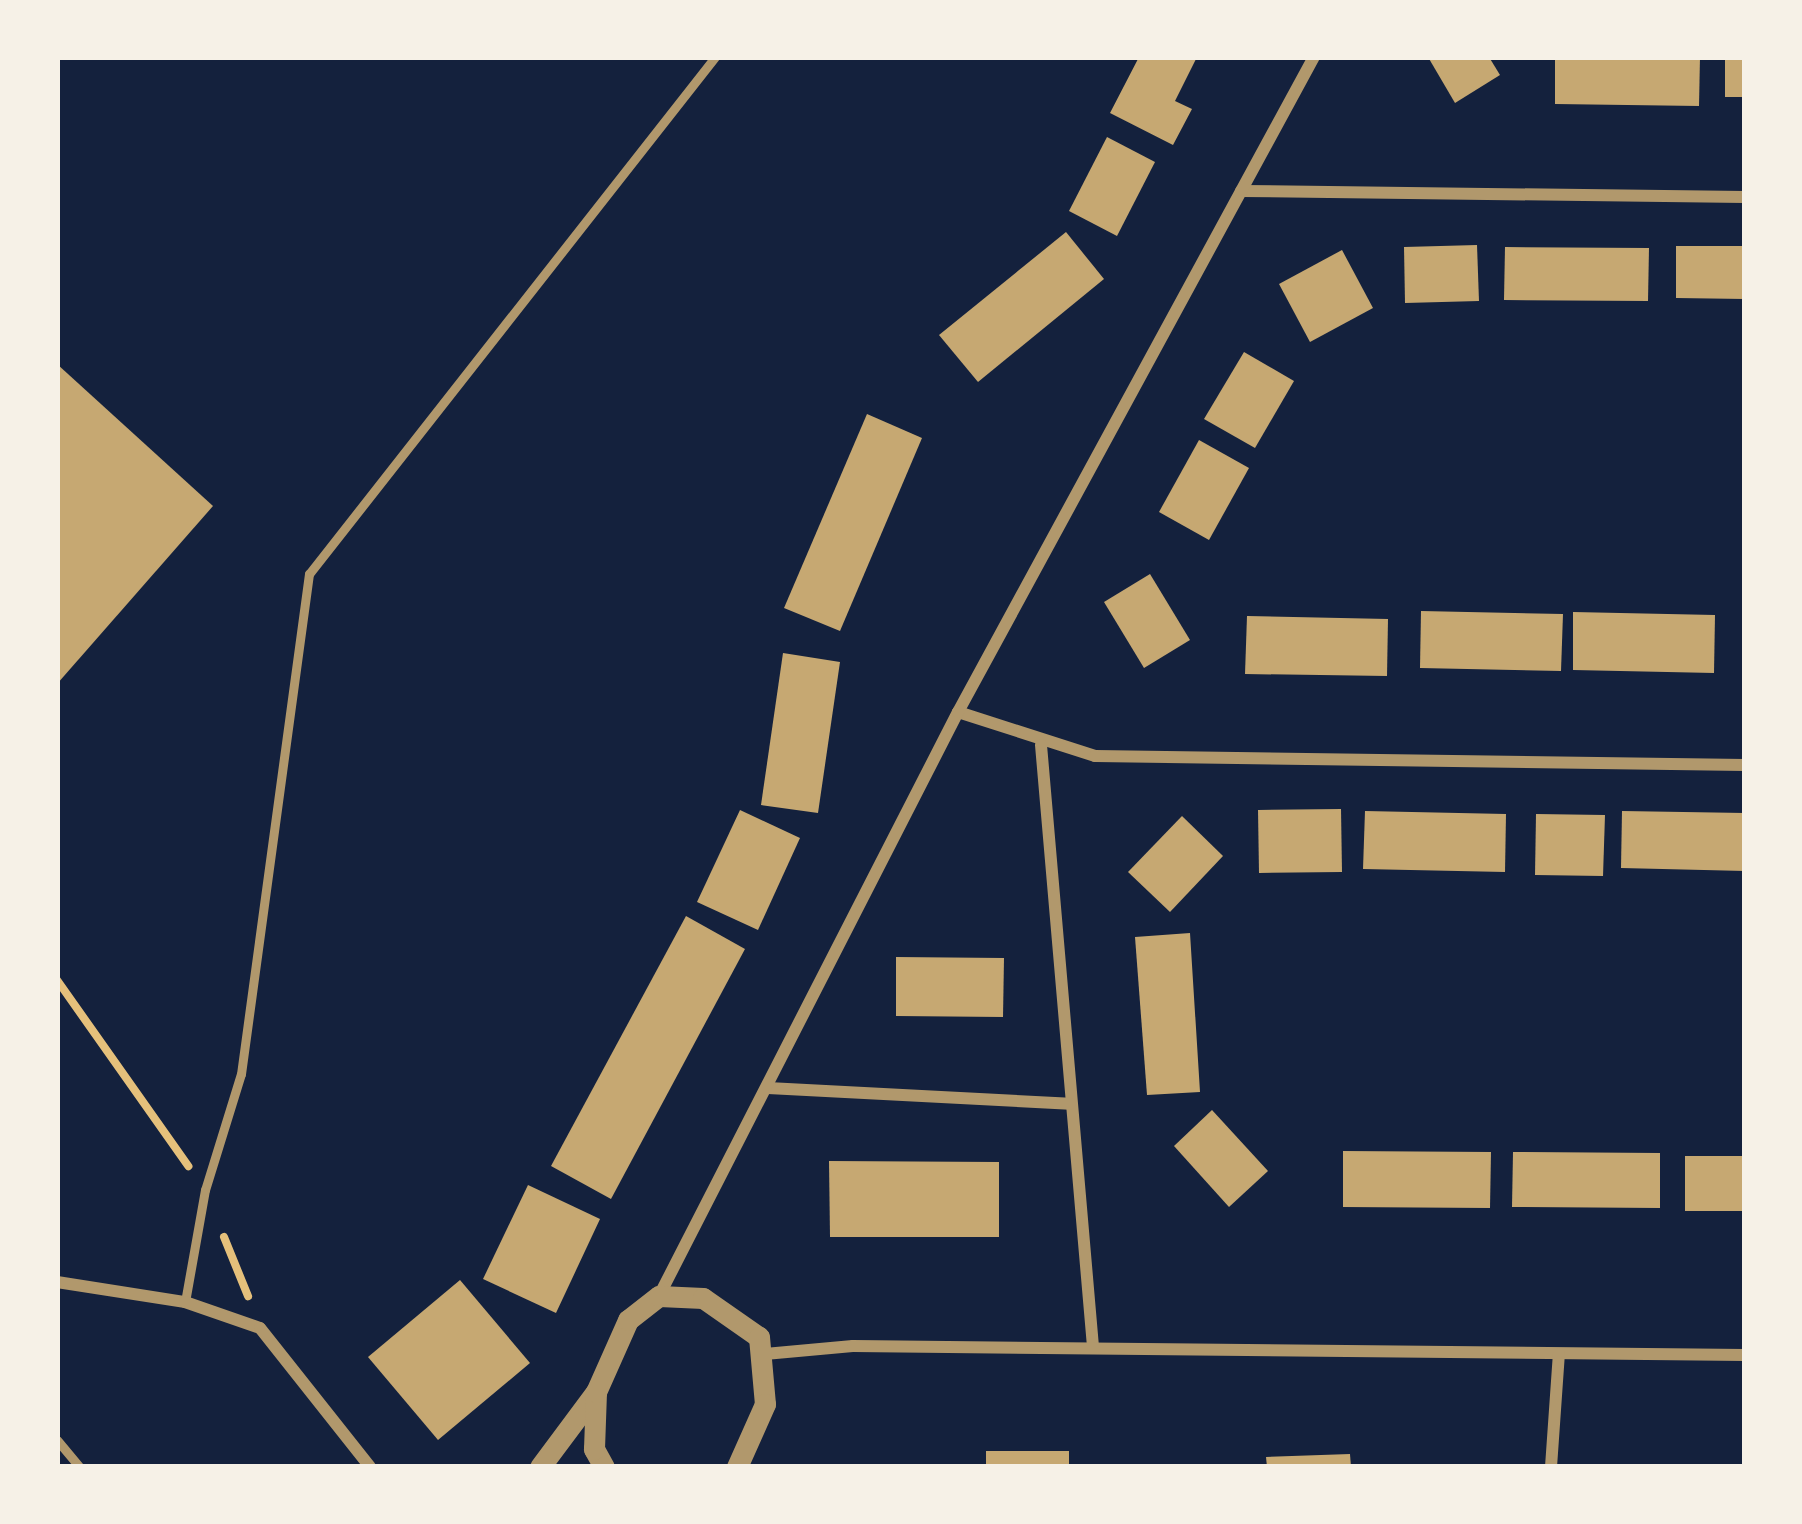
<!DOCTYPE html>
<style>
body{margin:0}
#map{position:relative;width:1802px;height:1524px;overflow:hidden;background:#14213d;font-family:"Asap Condensed",sans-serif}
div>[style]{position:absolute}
.building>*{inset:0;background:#c6a872}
.path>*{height:8px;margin:-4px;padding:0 4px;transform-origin:4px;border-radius:4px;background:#e5c07b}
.service>*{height:9px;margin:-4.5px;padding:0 4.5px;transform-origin:4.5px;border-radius:4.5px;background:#b1986c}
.minor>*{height:12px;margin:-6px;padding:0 6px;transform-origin:6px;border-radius:6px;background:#b1986c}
.tertiary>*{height:21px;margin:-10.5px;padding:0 10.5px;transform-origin:10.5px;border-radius:10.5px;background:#b1986c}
span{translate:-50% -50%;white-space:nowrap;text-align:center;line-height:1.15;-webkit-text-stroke:10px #f6f1e7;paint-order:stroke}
.frame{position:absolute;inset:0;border:60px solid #f6f1e7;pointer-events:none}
</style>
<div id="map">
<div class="building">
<div style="clip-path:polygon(1139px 57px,1197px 57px,1175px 101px,1192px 109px,1173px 145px,1110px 113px)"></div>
<div style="clip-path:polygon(1428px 57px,1489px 57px,1500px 75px,1455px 103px)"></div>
<div style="clip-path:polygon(1555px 57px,1700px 57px,1699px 106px,1555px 104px)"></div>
<div style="clip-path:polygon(1725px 57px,1745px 57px,1745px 97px,1725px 97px)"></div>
<div style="clip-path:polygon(1107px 137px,1155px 162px,1117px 236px,1069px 211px)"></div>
<div style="clip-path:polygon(1066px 232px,1104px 279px,978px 382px,939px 335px)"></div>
<div style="clip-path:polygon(1477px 245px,1479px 301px,1405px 303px,1404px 247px)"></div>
<div style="clip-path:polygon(1676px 246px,1745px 246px,1745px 299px,1676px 298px)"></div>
<div style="clip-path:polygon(1505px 247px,1649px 248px,1648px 301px,1504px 300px)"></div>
<div style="clip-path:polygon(1342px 250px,1373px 308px,1310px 342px,1279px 284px)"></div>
<div style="clip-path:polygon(1244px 352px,1294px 381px,1255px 448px,1204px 419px)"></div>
<div style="clip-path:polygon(57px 364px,213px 506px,57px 684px)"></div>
<div style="clip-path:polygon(867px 414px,922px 438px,840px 631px,784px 608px)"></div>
<div style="clip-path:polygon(1199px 440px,1249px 468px,1209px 540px,1159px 512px)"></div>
<div style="clip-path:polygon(1150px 574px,1190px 640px,1144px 668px,1104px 602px)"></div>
<div style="clip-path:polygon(1421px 611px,1563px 614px,1561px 671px,1420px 668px)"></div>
<div style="clip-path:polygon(1573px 612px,1715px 615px,1714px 673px,1573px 670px)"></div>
<div style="clip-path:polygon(1247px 616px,1388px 619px,1387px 676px,1245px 674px)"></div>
<div style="clip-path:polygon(783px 653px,840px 662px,818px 813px,761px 805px)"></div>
<div style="clip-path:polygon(1341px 809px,1342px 872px,1259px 873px,1258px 810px)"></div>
<div style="clip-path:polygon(740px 810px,800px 838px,758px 930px,697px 902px)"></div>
<div style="clip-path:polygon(1365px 811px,1506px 814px,1505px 872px,1363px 869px)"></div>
<div style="clip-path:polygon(1622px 811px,1745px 813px,1745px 871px,1621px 868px)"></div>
<div style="clip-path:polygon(1536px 814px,1605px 815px,1603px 876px,1535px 875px)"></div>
<div style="clip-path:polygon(1182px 816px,1223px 856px,1170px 912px,1128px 872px)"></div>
<div style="clip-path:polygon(686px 916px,745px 949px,611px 1199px,551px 1166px)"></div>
<div style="clip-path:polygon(1190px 933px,1200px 1092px,1147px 1095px,1135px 937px)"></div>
<div style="clip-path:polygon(896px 957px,1004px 958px,1003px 1017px,896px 1016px)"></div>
<div style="clip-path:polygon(1212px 1110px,1268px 1171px,1229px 1207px,1174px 1146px)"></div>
<div style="clip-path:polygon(1343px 1151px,1491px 1152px,1490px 1208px,1343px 1207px)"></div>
<div style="clip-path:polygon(1513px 1152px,1660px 1153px,1660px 1208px,1512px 1207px)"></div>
<div style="clip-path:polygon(1685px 1156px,1745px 1156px,1745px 1211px,1685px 1211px)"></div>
<div style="clip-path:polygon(829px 1161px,999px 1162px,999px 1237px,830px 1237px)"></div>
<div style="clip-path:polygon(528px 1185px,600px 1219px,556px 1313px,483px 1279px)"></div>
<div style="clip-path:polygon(460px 1280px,530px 1363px,438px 1440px,368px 1357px)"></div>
<div style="clip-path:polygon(986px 1451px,1069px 1451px,1069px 1467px,986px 1467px)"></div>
<div style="clip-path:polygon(1350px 1454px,1351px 1467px,1267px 1467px,1266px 1457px)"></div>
</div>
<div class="path">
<div style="left:57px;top:980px;width:228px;rotate:54.8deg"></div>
<div style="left:224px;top:1237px;width:64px;rotate:67.9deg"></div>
</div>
<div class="service">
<div style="left:185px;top:1302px;width:114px;rotate:-79.9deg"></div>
<div style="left:205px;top:1190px;width:121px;rotate:-72.8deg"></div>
<div style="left:241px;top:1074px;width:505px;rotate:-82.26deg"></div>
<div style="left:309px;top:574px;width:657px;rotate:-51.86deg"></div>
<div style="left:57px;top:1440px;width:35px;rotate:50deg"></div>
</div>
<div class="minor">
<div style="left:1241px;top:191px;width:504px;rotate:0.68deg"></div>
<div style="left:958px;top:712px;width:144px;rotate:17.8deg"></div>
<div style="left:1095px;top:756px;width:650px;rotate:0.79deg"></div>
<div style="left:1041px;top:745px;width:604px;rotate:85.06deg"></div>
<div style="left:768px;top:1088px;width:302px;rotate:3deg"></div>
<div style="left:57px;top:1282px;width:130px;rotate:8.9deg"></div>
<div style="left:185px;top:1302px;width:79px;rotate:19.1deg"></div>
<div style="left:260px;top:1328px;width:177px;rotate:51.6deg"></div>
<div style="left:659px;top:1296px;width:656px;rotate:-62.89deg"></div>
<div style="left:958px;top:712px;width:745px;rotate:-61.48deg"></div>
<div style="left:765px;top:1354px;width:88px;rotate:-5.2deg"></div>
<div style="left:853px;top:1346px;width:892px;rotate:0.58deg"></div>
<div style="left:1551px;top:1467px;width:113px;rotate:-86deg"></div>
</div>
<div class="tertiary">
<div style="left:540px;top:1467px;width:94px;rotate:-53.3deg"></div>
<div style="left:604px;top:1467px;width:21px;rotate:-119deg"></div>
<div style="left:594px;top:1449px;width:57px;rotate:-88deg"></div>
<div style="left:596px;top:1392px;width:79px;rotate:-66deg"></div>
<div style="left:628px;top:1320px;width:39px;rotate:-38deg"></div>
<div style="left:659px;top:1296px;width:44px;rotate:2.6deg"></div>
<div style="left:703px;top:1298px;width:68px;rotate:34.9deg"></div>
<div style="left:759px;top:1337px;width:67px;rotate:84.9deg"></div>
<div style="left:765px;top:1404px;width:69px;rotate:114deg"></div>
</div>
<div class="frame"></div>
</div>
